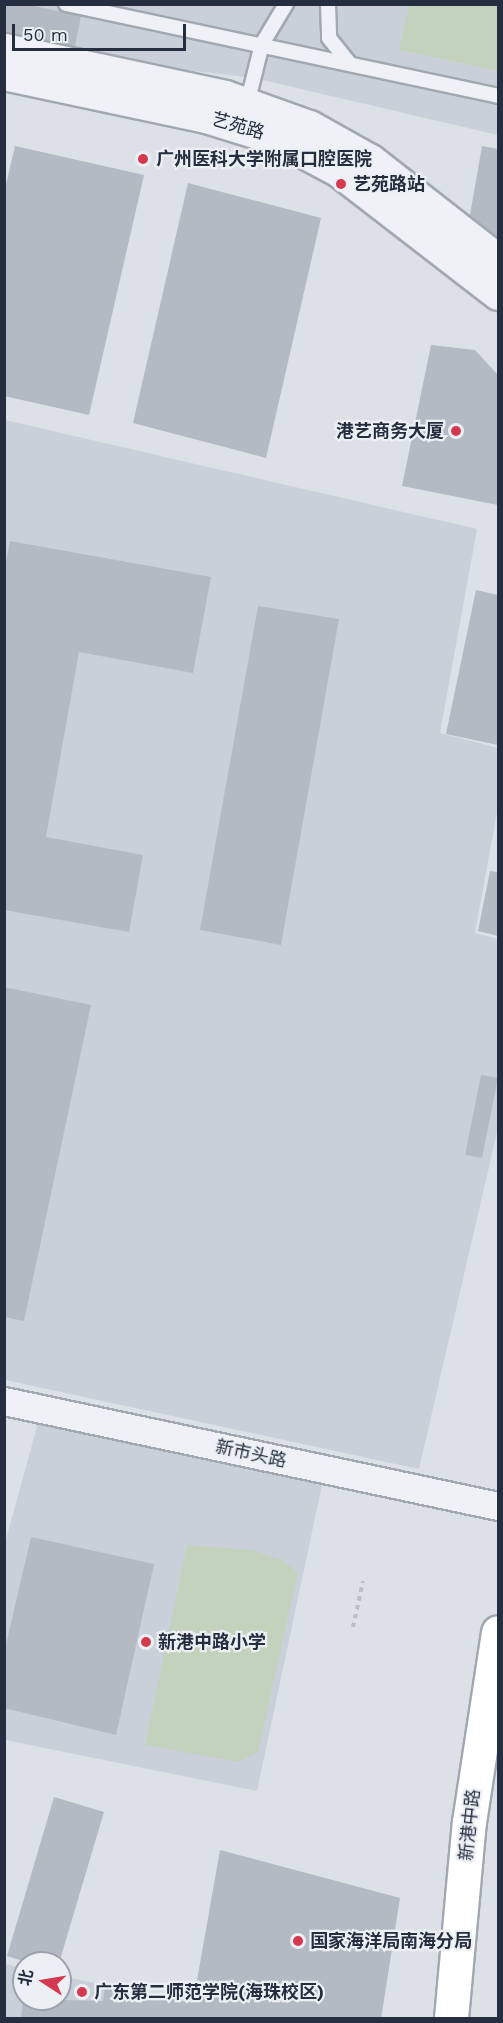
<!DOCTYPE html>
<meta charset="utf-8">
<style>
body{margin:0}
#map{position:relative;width:503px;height:2023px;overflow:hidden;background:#dce1e7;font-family:"Work Sans","Noto Sans SC",sans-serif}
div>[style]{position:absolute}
.built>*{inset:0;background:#cad0da}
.green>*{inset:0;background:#c2d2bd}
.building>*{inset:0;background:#b3bac4}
.path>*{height:4px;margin-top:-2px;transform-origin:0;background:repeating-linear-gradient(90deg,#babec6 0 4.5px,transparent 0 9px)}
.roads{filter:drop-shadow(2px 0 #a1a8b1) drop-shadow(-2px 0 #a1a8b1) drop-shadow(0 2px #a1a8b1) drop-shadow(0 -2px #a1a8b1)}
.service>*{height:14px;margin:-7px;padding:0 7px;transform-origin:7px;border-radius:7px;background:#eff1f6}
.minor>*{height:27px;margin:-13.5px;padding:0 13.5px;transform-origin:13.5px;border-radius:13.5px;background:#eff1f6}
.tertiary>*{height:33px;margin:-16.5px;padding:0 16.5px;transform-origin:16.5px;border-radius:16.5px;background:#eff1f6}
.primary>*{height:33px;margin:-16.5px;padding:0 16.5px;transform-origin:16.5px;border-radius:16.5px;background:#fff}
.dots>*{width:16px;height:16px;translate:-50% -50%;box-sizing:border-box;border:3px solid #ecf0f5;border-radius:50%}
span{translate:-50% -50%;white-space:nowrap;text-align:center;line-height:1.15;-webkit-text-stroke:4.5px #ecf0f5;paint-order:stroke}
.street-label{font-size:18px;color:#252e3f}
.poi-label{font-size:18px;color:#252e3f;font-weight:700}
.left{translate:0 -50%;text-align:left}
.right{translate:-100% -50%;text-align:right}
.frame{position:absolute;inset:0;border:6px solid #252e3f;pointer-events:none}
.north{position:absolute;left:12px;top:1951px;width:60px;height:60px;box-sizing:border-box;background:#ecf0f5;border:2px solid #9ca2ac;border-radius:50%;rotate:282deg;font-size:16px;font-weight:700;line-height:24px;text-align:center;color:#252e3f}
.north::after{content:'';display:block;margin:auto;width:21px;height:27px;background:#d53950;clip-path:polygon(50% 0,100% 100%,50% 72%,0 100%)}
.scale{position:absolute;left:12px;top:24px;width:174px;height:27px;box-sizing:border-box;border:3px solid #252e3f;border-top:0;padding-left:8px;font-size:18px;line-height:21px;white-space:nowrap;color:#252e3f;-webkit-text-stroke:4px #ecf0f5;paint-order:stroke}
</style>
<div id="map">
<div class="built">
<div style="clip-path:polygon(4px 5px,409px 5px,400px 50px,498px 71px,498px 135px,254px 78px,74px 57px,5px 43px)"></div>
<div style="clip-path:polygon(5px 420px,477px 529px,440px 733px,498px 748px,498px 807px,475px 933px,498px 939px,498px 1128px,419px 1469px,5px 1380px)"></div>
<div style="clip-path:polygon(38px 1423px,322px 1485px,257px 1791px,5px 1740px,5px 1543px)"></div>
<div style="clip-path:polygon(4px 1964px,24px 1968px,24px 1999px,60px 1999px,60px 1976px,105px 1985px,102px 2018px,5px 2018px)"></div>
</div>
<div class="green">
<div style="clip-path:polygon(409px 5px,498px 5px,498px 71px,399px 50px)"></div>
<div style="clip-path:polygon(187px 1545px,252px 1550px,279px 1559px,298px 1572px,258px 1752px,239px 1762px,145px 1745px)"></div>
</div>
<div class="building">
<div style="clip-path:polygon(4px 4px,25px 4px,81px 16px,75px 46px,4px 32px)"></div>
<div style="clip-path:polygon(15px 146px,144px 175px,89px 415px,4px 396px,4px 193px)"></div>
<div style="clip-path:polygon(482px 146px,498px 149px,498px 237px,470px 215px)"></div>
<div style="clip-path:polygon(188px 183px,321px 218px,266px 458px,133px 423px)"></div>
<div style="clip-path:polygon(431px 345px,475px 350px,498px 375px,498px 505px,402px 486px)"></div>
<div style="clip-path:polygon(10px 541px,211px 577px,193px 673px,79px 652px,46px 837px,143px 855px,129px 932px,4px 910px,4px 573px)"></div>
<div style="clip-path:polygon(476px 590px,498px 595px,498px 745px,446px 734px)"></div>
<div style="clip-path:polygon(258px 606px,339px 619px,281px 945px,200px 930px)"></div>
<div style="clip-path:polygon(490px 871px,498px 872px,498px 936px,478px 931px)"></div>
<div style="clip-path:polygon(4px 987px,91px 1005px,24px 1321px,4px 1317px)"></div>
<div style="clip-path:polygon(481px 1075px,498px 1078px,482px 1158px,465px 1155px)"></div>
<div style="clip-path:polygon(31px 1537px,154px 1564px,116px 1735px,4px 1708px,4px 1653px)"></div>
<div style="clip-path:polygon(54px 1797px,104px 1812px,59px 1963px,29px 1963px,7px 1956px)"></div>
<div style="clip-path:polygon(220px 1850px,400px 1898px,381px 2019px,21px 2019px,23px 1999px,103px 2001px,105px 1985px,193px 2003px)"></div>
</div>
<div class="path">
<div style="left:353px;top:1627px;width:47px;rotate:-77.7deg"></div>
</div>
<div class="roads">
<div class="service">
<div style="left:66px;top:4px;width:442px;rotate:12deg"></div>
<div style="left:328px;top:4px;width:34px;rotate:88deg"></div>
<div style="left:329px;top:38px;width:32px;rotate:51deg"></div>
<div style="left:247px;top:104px;width:62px;rotate:-76deg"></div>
<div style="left:262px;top:44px;width:47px;rotate:-59deg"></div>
</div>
<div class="minor">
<div style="left:4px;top:1401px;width:505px;rotate:12deg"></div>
</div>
<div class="tertiary">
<div style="left:4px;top:50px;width:226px;rotate:12deg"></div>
<div style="left:225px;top:97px;width:89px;rotate:19.7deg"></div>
<div style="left:309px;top:127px;width:70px;rotate:29.1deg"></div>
<div style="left:370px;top:161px;width:162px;rotate:38deg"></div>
<div style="left:4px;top:73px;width:207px;rotate:12deg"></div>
<div style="left:206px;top:116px;width:81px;rotate:17.3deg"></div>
<div style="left:283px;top:140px;width:64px;rotate:28.2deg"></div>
<div style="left:339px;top:170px;width:201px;rotate:37.7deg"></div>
</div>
<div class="primary">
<div style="left:451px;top:2018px;width:197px;rotate:-84.8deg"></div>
<div style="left:469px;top:1822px;width:192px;rotate:-81.3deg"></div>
</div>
</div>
<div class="dots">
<div style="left:143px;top:159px;background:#d53950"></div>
<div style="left:341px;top:184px;background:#d53950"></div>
<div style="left:456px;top:431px;background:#d53950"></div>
<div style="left:146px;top:1642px;background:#d53950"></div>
<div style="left:298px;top:1941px;background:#d53950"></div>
<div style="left:82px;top:1992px;background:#d53950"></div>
</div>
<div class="street-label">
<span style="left:238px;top:126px;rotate:16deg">艺苑路</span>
<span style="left:251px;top:1454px;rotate:12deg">新市头路</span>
<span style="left:470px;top:1825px;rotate:-84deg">新港中路</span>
</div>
<div class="poi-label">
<span class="left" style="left:156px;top:159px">广州医科大学附属口腔医院</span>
<span class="left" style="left:353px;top:184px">艺苑路站</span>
<span class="right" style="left:444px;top:431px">港艺商务大厦</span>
<span class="left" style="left:158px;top:1642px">新港中路小学</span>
<span class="left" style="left:310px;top:1941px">国家海洋局南海分局</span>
<span class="left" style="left:94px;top:1992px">广东第二师范学院(海珠校区)</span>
</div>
<div class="frame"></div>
<div class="north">北</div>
<div class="scale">50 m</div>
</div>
